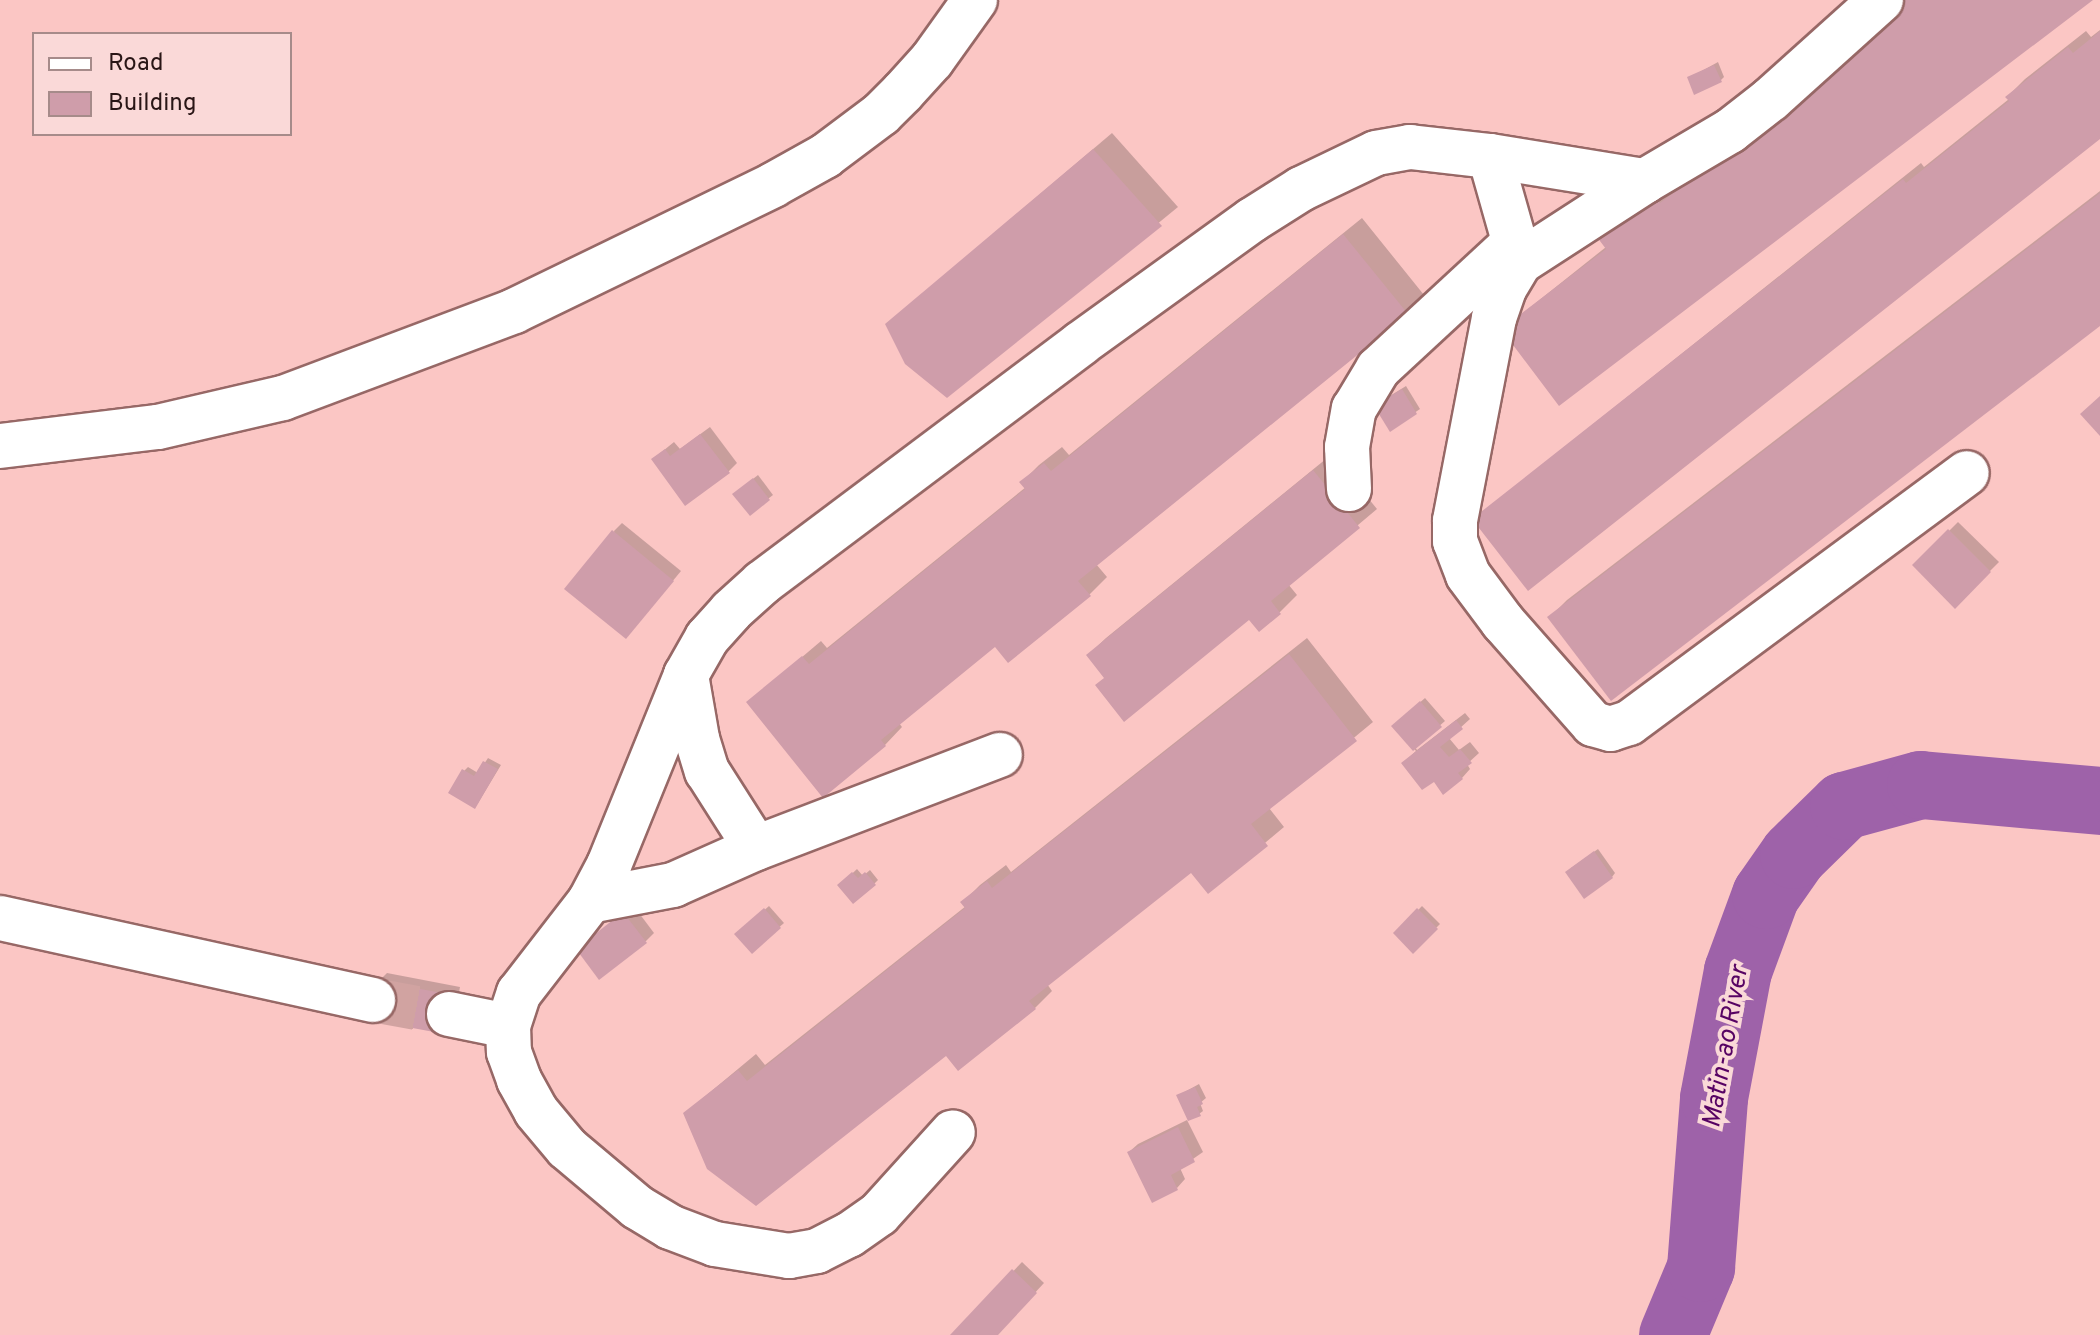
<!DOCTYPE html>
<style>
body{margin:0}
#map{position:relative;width:2100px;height:1335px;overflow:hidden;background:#fbc6c4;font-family:Overpass,sans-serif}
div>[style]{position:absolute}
.shadow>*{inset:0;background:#0003}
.river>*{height:68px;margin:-34px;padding:0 34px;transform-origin:34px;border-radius:34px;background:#9e62a9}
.building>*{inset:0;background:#cf9daa}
.minor-tunnel>*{height:44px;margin-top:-22px;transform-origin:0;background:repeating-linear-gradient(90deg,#d1a3a1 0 44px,transparent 0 66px)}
.roads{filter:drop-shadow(2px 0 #976866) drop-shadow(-2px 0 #976866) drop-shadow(0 2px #976866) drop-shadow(0 -2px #976866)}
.minor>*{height:44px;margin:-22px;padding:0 22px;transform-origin:22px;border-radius:22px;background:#fff}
span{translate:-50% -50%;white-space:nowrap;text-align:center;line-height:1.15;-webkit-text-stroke:8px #fad9d8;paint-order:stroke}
.water-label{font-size:26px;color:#570363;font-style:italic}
.legend{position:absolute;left:32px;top:32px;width:260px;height:104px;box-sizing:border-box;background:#fad9d8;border:2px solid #a68b8a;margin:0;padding:10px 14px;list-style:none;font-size:24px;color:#291616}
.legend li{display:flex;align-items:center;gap:16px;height:40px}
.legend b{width:40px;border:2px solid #a68b8a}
</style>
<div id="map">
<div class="shadow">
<div style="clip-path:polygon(2090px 0,1503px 329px,1606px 247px,1671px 179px,1678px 187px,1866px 44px)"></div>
<div style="clip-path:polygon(2100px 30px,2100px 136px,1474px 519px,1921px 163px,1924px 167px,2009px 99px,2007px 97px,2025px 79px,2086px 31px,2091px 37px)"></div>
<div style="clip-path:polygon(1718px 62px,1724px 77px,1721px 80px,1689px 78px)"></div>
<div style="clip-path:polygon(1112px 133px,1178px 207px,947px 396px,887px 324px)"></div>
<div style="clip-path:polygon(2100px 191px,2100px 323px,1550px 617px,1567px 600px)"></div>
<div style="clip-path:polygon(1362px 218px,1424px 295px,1096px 564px,1107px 577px,1089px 595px,996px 645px,899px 723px,902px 727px,885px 745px,823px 795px,748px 703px,821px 641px,827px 648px,1026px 487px,1022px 482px,1039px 465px,1062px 447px,1069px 455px)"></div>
<div style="clip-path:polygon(1406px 386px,1420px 409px,1391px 429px,1380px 402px)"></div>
<div style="clip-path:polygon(710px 427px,737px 463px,728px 472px,653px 459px,674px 442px,680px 449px)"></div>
<div style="clip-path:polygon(1332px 454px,1377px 509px,1288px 584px,1297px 595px,1280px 612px,1249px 617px,1106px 677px,1088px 655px,1106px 638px)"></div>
<div style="clip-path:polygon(758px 475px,773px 495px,750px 513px,739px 490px)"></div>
<div style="clip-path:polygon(1958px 522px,1999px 562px,1955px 606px,1915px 565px)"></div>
<div style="clip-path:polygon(622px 523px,681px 571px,634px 628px,614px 531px)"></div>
<div style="clip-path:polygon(1307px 638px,1373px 722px,1269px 808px,1284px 827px,1208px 891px,1192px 870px,1047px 984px,1052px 991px,1035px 1008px,947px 1053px,685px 1113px,756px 1054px,765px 1065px,966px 906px,963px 902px,980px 885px,1006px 865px,1011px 872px)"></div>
<div style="clip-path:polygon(1425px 698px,1445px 721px,1415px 747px,1417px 750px,1465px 713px,1470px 719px,1449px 738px,1459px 750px,1470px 742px,1479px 753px,1467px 764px,1470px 769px,1462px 778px,1434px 779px,1403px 763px,1416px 751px,1393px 726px)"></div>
<div style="clip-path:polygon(488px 758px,501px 765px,478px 803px,464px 771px,468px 767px,478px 773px)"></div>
<div style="clip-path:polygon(1598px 849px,1615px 873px,1612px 877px,1571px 868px)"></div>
<div style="clip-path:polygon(857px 869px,863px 876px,870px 870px,878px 880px,874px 884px,840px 885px)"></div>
<div style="clip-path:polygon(633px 905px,654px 933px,646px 941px,578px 950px)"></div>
<div style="clip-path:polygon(769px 906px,784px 923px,752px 951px,737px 934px)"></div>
<div style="clip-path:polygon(1422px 906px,1440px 924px,1413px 951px,1396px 933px)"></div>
<div style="clip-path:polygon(387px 973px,460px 987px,453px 1023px,378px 982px)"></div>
<div style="clip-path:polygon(1199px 1084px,1206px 1098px,1200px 1103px,1203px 1111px,1199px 1114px,1179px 1095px)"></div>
<div style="clip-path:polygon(1187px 1120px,1203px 1152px,1180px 1168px,1185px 1179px,1177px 1188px,1129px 1152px,1138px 1144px)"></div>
<div style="clip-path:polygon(1022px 1262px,1044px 1283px,996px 1335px,953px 1335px)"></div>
</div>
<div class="river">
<div style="left:1673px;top:1335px;width:73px;rotate:-67.3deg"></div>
<div style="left:1701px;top:1268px;width:170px;rotate:-85.6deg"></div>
<div style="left:1714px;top:1098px;width:129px;rotate:-79.3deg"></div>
<div style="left:1738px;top:971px;width:81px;rotate:-69.8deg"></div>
<div style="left:1766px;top:895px;width:49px;rotate:-55deg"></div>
<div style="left:1794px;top:855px;width:70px;rotate:-44.4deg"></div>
<div style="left:1844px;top:806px;width:80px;rotate:-15.3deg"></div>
<div style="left:1921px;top:785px;width:180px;rotate:5.1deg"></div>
</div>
<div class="building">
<div style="clip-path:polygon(1901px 0,2093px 0,1559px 406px,1501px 329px,1606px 249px,1597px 237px,1653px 195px,1660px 203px,1866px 46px,1856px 34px)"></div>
<div style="clip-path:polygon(2100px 31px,2100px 139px,1528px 591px,1472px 519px,1903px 179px,1906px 183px,2009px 101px,2005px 97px,2068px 47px,2073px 53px)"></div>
<div style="clip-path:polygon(1714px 65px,1722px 82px,1694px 95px,1687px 77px)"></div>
<div style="clip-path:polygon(1093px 149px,1162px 226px,947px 398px,905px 364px,885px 324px)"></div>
<div style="clip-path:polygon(2100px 193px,2100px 326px,1611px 701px,1547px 617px)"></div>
<div style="clip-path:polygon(1343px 234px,1408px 314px,1078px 581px,1091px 596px,1008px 663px,995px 647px,881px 740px,886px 746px,823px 798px,746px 702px,802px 656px,809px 664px,1025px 489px,1019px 482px,1044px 463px,1051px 471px)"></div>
<div style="clip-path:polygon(1402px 389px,1417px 414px,1390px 432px,1374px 406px)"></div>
<div style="clip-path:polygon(2100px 396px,2100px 436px,2080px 414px)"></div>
<div style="clip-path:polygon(700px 434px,730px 473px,685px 506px,651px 459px,665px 449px,670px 456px)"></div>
<div style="clip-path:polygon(1313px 470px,1360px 528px,1271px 601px,1281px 614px,1259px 632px,1249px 620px,1124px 722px,1095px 685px,1104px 678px,1086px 655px)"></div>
<div style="clip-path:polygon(753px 478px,770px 500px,750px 516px,732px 494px)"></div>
<div style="clip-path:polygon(1948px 529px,1991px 572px,1955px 609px,1912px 565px)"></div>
<div style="clip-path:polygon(612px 530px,674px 581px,626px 639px,564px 589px)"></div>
<div style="clip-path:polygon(1289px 654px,1357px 741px,1251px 824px,1268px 846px,1208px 894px,1191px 873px,1029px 1001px,1036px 1009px,958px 1071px,946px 1056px,756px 1206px,707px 1169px,683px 1113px,738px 1070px,747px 1081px,965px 908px,960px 902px,987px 881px,992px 888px)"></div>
<div style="clip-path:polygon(1420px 701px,1442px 727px,1413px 751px,1391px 726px)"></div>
<div style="clip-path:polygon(1456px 720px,1463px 729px,1440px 747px,1449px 757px,1460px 749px,1472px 763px,1458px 773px,1463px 779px,1443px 795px,1434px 782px,1422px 790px,1401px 763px)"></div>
<div style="clip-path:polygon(483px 761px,498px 769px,475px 809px,448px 793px,462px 769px,474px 776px)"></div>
<div style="clip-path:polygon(1594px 851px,1613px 878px,1584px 899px,1565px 872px)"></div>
<div style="clip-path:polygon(852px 872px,858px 878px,865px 872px,876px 885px,853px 904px,837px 885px)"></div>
<div style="clip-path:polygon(764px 908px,781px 928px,752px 954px,734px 934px)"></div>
<div style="clip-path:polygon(1417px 908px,1438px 929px,1413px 954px,1393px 933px)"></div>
<div style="clip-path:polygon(623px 912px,647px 943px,599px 980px,576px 949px)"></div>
<div style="clip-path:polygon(377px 981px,453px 995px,445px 1034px,369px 1020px)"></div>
<div style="clip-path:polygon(1195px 1087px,1203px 1104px,1197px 1107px,1201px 1116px,1188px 1121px,1176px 1095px)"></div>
<div style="clip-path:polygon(1178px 1127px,1195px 1162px,1171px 1175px,1178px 1190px,1152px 1203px,1127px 1152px)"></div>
<div style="clip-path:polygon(1012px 1269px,1037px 1293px,998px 1335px,950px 1335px)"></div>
</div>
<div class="minor-tunnel">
<div style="left:373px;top:1000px;width:77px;rotate:10.4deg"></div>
</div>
<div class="roads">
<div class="minor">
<div style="left:1490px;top:156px;width:157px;rotate:9.2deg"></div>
<div style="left:1645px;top:181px;width:99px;rotate:-30.5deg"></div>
<div style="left:1730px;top:131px;width:52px;rotate:-38deg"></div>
<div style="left:1771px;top:99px;width:148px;rotate:-42deg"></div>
<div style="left:1520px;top:262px;width:149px;rotate:-32.9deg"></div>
<div style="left:0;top:446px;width:159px;rotate:-6.9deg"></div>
<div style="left:158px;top:427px;width:128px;rotate:-13.1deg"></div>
<div style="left:283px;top:398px;width:247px;rotate:-20.6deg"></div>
<div style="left:514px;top:311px;width:288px;rotate:-25.9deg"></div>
<div style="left:773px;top:185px;width:60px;rotate:-29.1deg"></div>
<div style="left:825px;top:156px;width:70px;rotate:-36.9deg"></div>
<div style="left:881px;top:114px;width:31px;rotate:-45deg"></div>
<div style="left:903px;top:92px;width:43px;rotate:-47.8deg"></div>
<div style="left:932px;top:60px;width:74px;rotate:-54.4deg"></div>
<div style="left:1349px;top:489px;width:42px;rotate:-92.7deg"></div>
<div style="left:1347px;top:447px;width:39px;rotate:-80deg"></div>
<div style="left:1354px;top:409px;width:47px;rotate:-59deg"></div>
<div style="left:1378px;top:369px;width:185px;rotate:-42.8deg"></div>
<div style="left:686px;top:675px;width:65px;rotate:80.2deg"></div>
<div style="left:697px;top:739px;width:34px;rotate:73deg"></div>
<div style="left:707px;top:771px;width:91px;rotate:57.5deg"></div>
<div style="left:756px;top:848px;width:261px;rotate:-20.9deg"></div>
<div style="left:590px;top:901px;width:85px;rotate:-10.9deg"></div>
<div style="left:673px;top:885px;width:91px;rotate:-24deg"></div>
<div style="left:0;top:918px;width:382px;rotate:12.4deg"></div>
<div style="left:449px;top:1014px;width:60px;rotate:11.5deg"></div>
<div style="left:508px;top:1026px;width:26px;rotate:88deg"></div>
<div style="left:509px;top:1052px;width:30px;rotate:70deg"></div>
<div style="left:519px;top:1080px;width:35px;rotate:61deg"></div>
<div style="left:536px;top:1111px;width:48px;rotate:50deg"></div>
<div style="left:567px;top:1148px;width:92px;rotate:40.1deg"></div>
<div style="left:637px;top:1207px;width:39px;rotate:31deg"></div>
<div style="left:670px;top:1227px;width:48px;rotate:20.7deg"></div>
<div style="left:715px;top:1244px;width:75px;rotate:9.2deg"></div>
<div style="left:789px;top:1256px;width:28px;rotate:-10deg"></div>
<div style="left:817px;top:1251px;width:36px;rotate:-27deg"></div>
<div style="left:849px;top:1235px;width:37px;rotate:-35deg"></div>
<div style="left:879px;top:1214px;width:110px;rotate:-47.9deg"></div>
<div style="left:508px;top:1026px;width:35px;rotate:-72deg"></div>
<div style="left:519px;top:993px;width:116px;rotate:-52.3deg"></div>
<div style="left:590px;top:901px;width:41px;rotate:-62.2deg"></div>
<div style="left:609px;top:865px;width:205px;rotate:-67.9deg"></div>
<div style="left:686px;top:675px;width:43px;rotate:-60.4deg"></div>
<div style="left:707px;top:638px;width:36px;rotate:-48deg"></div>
<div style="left:731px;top:611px;width:42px;rotate:-42.1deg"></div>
<div style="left:762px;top:583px;width:398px;rotate:-36.9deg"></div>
<div style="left:1080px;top:344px;width:212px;rotate:-35.8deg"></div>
<div style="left:1252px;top:220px;width:58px;rotate:-32.3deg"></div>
<div style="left:1301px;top:189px;width:83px;rotate:-25.6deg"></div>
<div style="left:1376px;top:153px;width:35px;rotate:-10deg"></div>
<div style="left:1410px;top:147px;width:81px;rotate:6.4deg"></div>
<div style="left:1490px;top:156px;width:110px;rotate:74.2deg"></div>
<div style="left:1520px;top:262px;width:31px;rotate:121deg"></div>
<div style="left:1504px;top:289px;width:31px;rotate:109deg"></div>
<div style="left:1494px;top:318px;width:207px;rotate:100.9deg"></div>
<div style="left:1455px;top:521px;width:20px;rotate:90deg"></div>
<div style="left:1455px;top:541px;width:36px;rotate:69deg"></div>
<div style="left:1468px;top:575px;width:59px;rotate:53.3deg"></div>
<div style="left:1503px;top:622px;width:136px;rotate:48.6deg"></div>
<div style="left:1593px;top:724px;width:18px;rotate:16deg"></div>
<div style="left:1610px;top:729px;width:20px;rotate:-18deg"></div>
<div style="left:1629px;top:723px;width:420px;rotate:-36.5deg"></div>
</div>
</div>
<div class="water-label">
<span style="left:1727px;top:1047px;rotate:-80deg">Matin-ao River</span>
</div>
<ul class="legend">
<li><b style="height:10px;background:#fff"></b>Road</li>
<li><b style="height:22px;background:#cf9daa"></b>Building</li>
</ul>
</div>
